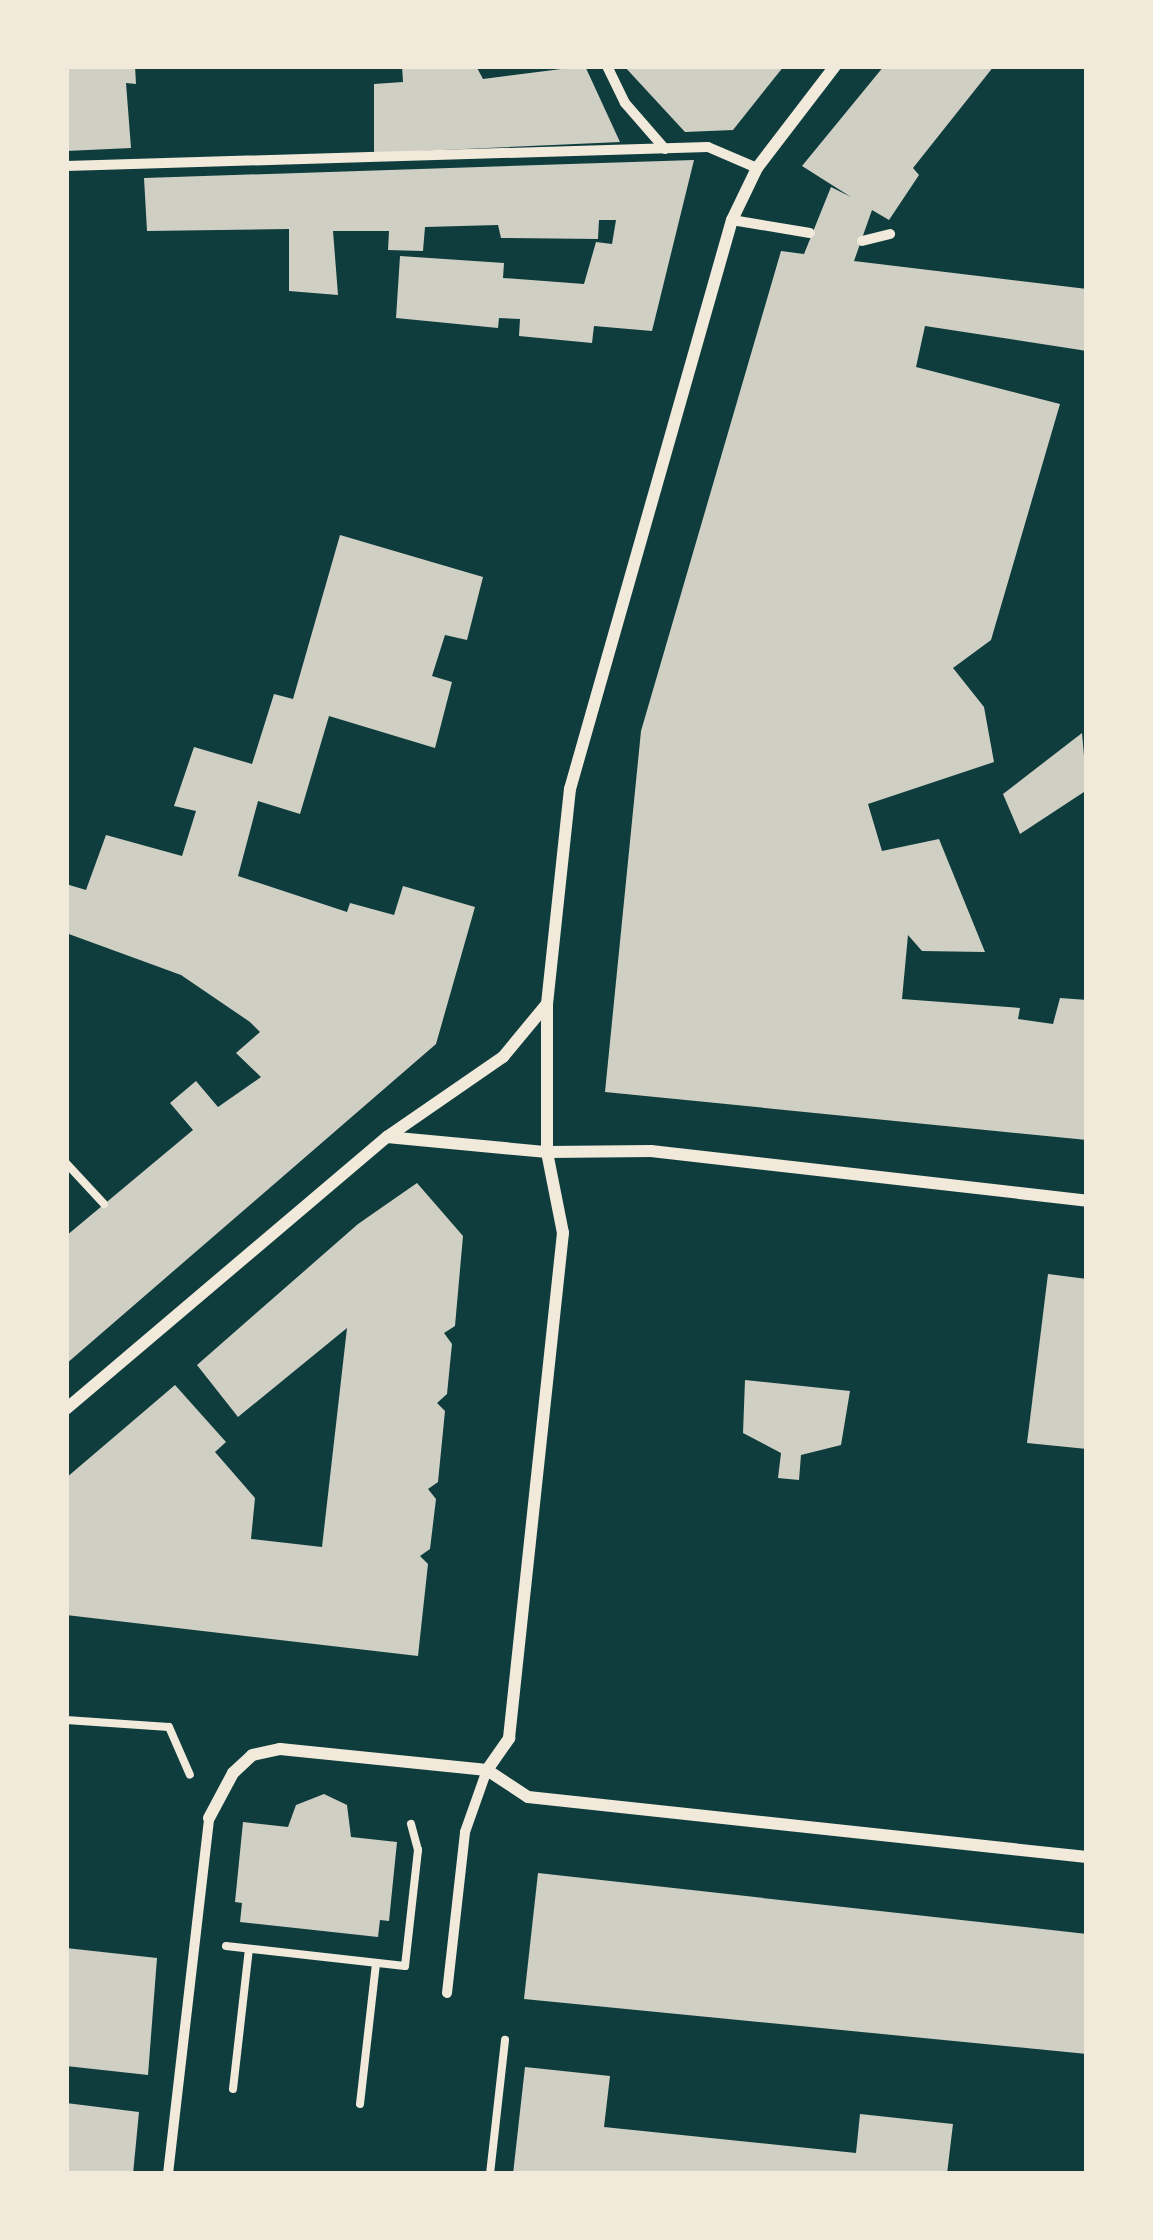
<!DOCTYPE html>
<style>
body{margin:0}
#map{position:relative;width:1153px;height:2240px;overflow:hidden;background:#0f3d3e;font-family:"Source Sans 3",sans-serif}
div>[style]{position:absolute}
.building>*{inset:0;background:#cfcfc3}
.path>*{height:8px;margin:-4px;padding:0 4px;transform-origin:4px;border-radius:4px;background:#f1e9da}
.pedestrian>*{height:10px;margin:-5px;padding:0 5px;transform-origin:5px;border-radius:5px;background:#f1e9da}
.minor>*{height:12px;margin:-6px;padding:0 6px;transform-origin:6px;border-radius:6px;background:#f1e9da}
span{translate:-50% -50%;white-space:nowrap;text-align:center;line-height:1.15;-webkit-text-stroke:9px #f1e9da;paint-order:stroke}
.frame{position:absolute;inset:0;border:69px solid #f1e9da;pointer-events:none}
</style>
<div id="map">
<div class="building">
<div style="clip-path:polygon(66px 66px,135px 66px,136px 84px,126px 83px,131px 148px,66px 151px)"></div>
<div style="clip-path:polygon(402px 66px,476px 66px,483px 79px,585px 66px,620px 142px,374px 153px,374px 84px,403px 82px)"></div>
<div style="clip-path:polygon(624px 66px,784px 66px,733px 130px,685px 132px)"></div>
<div style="clip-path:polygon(884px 66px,994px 66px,913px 168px,919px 175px,889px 220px,872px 210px,854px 261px,1087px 289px,1087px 351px,925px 326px,916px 367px,1060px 404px,991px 640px,953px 668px,984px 707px,994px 762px,868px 804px,882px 851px,939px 839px,985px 952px,922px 951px,908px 935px,902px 999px,1020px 1008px,1018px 1019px,1053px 1024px,1060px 998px,1087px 1000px,1087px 1140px,605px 1092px,641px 731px,781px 251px,804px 254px,831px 187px,851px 197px,802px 166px)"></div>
<div style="clip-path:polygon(694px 160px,652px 331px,594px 326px,592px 343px,519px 336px,520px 319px,499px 318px,498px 328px,396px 318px,400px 256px,504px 263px,503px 278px,584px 284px,596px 242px,612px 244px,616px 220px,599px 220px,598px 239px,501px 238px,498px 225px,425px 227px,423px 251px,388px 250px,389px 231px,333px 231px,338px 295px,289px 291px,289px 229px,147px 231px,144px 178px)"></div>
<div style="clip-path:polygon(340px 535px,483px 577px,467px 640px,445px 635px,432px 676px,452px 682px,435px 748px,329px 716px,300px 814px,258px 801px,238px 876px,347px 912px,350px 903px,394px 915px,403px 886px,475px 907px,436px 1044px,66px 1364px,66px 1236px,193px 1130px,170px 1103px,196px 1081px,218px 1107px,261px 1077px,236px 1053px,260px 1032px,250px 1022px,181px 975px,66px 933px,66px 884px,86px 890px,106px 835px,182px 856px,196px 811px,174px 806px,194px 747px,252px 764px,274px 694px,293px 699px)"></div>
<div style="clip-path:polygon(1082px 733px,1087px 790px,1020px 834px,1003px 794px)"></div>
<div style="clip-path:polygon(417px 1183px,463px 1236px,455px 1326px,444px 1333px,452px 1344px,447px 1394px,437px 1403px,445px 1411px,438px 1482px,428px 1489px,436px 1499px,430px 1549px,420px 1556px,428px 1564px,418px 1656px,66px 1615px,66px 1478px,175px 1385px,226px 1442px,215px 1452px,255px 1498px,251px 1539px,322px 1547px,347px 1328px,238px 1417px,197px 1365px,358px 1224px)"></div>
<div style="clip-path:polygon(1048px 1274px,1087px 1279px,1087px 1449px,1027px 1443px)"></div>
<div style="clip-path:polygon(745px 1380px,850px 1391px,841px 1445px,801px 1455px,799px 1480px,778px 1478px,781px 1453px,743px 1433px)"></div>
<div style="clip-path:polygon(324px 1794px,347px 1805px,351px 1837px,397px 1842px,389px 1921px,380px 1920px,378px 1937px,240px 1922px,242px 1903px,235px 1902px,243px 1822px,288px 1827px,296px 1805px)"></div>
<div style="clip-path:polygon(538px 1873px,1087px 1934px,1087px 2054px,524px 1999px)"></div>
<div style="clip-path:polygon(66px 1948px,157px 1958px,148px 2075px,66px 2066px)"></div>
<div style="clip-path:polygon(525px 2067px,610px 2076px,604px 2127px,856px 2153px,860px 2114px,953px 2124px,947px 2174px,513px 2174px)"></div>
<div style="clip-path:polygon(66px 2103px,139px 2112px,133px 2174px,66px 2174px)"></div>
</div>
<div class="path">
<div style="left:66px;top:1163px;width:56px;rotate:47.2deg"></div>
<div style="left:66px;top:1720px;width:103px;rotate:3.9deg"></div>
<div style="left:169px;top:1727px;width:52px;rotate:66.4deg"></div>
<div style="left:226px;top:1946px;width:180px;rotate:6.4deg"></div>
<div style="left:405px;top:1966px;width:117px;rotate:-83.6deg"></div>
<div style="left:418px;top:1850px;width:27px;rotate:-105deg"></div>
<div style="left:233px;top:2089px;width:141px;rotate:-83.5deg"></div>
<div style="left:360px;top:2104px;width:142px;rotate:-83.5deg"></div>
<div style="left:490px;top:2174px;width:135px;rotate:-83.6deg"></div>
</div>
<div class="pedestrian">
<div style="left:607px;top:66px;width:41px;rotate:64.1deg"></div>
<div style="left:625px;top:103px;width:61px;rotate:49deg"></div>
<div style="left:66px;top:166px;width:642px;rotate:-1.7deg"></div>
<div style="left:708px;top:147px;width:53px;rotate:23.2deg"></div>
<div style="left:732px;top:220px;width:79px;rotate:9.5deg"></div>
<div style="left:862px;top:241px;width:29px;rotate:-14deg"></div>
<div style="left:447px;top:1993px;width:162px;rotate:-83.6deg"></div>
<div style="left:465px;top:1832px;width:66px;rotate:-70.5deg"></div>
<div style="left:168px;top:2174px;width:358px;rotate:-83.4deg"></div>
</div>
<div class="minor">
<div style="left:387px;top:1137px;width:141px;rotate:-34.6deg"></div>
<div style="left:503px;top:1057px;width:67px;rotate:-50.4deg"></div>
<div style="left:66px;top:1409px;width:421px;rotate:-40.3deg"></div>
<div style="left:387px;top:1137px;width:161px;rotate:5.4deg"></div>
<div style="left:547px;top:1152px;width:104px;rotate:-0.6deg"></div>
<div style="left:651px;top:1151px;width:439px;rotate:6.5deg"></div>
<div style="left:487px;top:1770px;width:39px;rotate:-55deg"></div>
<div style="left:509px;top:1738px;width:508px;rotate:-83.9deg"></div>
<div style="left:563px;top:1233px;width:83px;rotate:-101.2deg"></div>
<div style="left:547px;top:1152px;width:148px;rotate:-90deg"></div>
<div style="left:547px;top:1004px;width:216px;rotate:-83.9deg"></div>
<div style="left:570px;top:789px;width:592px;rotate:-74.11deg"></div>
<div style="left:732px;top:220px;width:58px;rotate:-64.3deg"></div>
<div style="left:757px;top:168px;width:128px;rotate:-52.6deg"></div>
<div style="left:209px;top:1818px;width:51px;rotate:-61.9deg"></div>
<div style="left:233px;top:1773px;width:26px;rotate:-43deg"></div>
<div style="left:252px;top:1755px;width:29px;rotate:-12deg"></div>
<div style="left:280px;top:1749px;width:208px;rotate:5.8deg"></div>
<div style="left:487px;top:1770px;width:49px;rotate:33.4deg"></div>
<div style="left:528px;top:1797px;width:562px;rotate:6.13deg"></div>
</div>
<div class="frame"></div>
</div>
